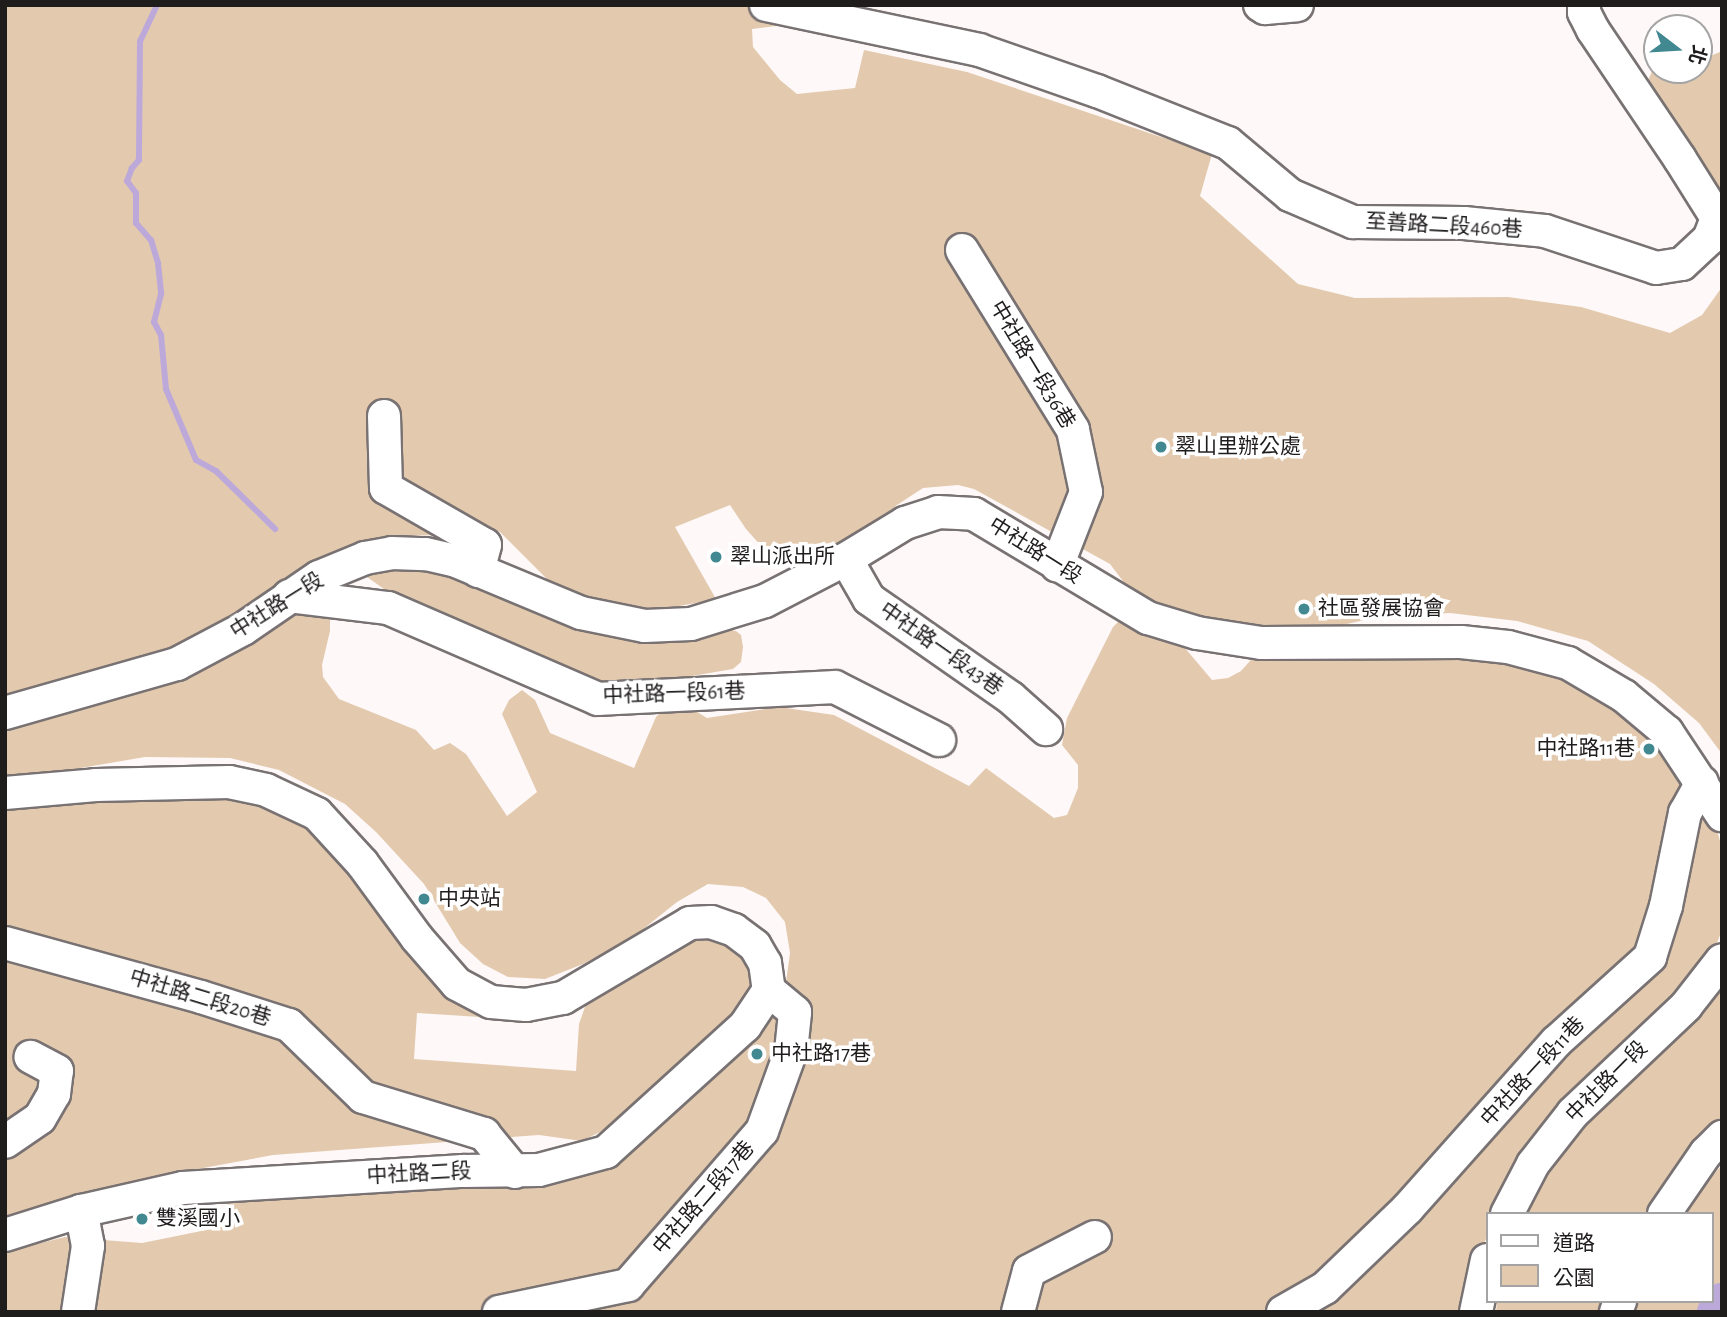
<!DOCTYPE html>
<meta charset="utf-8">
<style>
body{margin:0}
#map{position:relative;width:1727px;height:1317px;overflow:hidden;background:#fef8f9;font-family:"Alegreya Sans","Noto Sans TC",sans-serif}
div>[style]{position:absolute}
.green>*{inset:0;background:#e3caae}
.stream>*{height:6px;margin:-3px;padding:0 3px;transform-origin:3px;border-radius:3px;background:#bca9da}
.river>*{height:38px;margin:-19px;padding:0 19px;transform-origin:19px;border-radius:19px;background:#bca9da}
.roads{filter:drop-shadow(2px 0 #797273) drop-shadow(-2px 0 #797273) drop-shadow(0 2px #797273) drop-shadow(0 -2px #797273)}
.minor>*{height:32px;margin:-16px;padding:0 16px;transform-origin:16px;border-radius:16px;background:#fff}
.dots>*{width:19px;height:19px;translate:-50% -50%;box-sizing:border-box;border:4px solid #fff;border-radius:50%}
span{translate:-50% -50%;white-space:nowrap;text-align:center;line-height:1.15;-webkit-text-stroke:7px #fff;paint-order:stroke}
.street-label{font-size:21px;color:#1f1c1c}
.poi-label{font-size:21px;color:#1f1c1c}
.left{translate:0 -50%;text-align:left}
.right{translate:-100% -50%;text-align:right}
.frame{position:absolute;inset:0;border:7px solid #1f1c1c;pointer-events:none}
.legend{position:absolute;left:1486px;top:1212px;width:228px;height:91px;box-sizing:border-box;background:#fff;border:2px solid #a5a4a4;margin:0;padding:9px 12px;list-style:none;font-size:21px;color:#1f1c1c}
.legend li{display:flex;align-items:center;gap:14px;height:35px}
.legend b{width:35px;border:2px solid #a5a4a4}
.north{position:absolute;left:1643px;top:14px;width:70px;height:70px;box-sizing:border-box;background:#fff;border:2px solid #a5a4a4;border-radius:50%;rotate:107deg;font-size:19px;font-weight:700;line-height:28px;text-align:center;color:#1f1c1c}
.north::after{content:'';display:block;margin:auto;width:24px;height:32px;background:#418891;clip-path:polygon(50% 0,100% 100%,50% 72%,0 100%)}
</style>
<div id="map">
<div class="green">
<div style="clip-path:polygon(5px 5px,845px 5px,826px 33px,784px 25px,752px 29px,753px 47px,780px 80px,797px 94px,855px 88px,864px 50px,967px 72px,1212px 154px,1200px 196px,1298px 284px,1355px 298px,1508px 297px,1581px 307px,1670px 333px,1702px 315px,1722px 287px,1722px 754px,1699px 723px,1654px 684px,1588px 641px,1517px 621px,1450px 613px,1378px 617px,1320px 630px,1238px 631px,1135px 597px,1110px 564px,974px 489px,958px 485px,923px 488px,897px 505px,855px 543px,810px 565px,790px 564px,770px 556px,746px 529px,730px 505px,675px 527px,716px 599px,648px 612px,566px 598px,500px 532px,482px 526px,436px 535px,406px 536px,314px 562px,266px 599px,168px 654px,5px 702px)"></div>
<div style="clip-path:polygon(1722px 51px,1722px 206px,1645px 87px,1654px 67px,1657px 70px,1699px 70px,1699px 61px)"></div>
<div style="clip-path:polygon(370px 563px,457px 571px,736px 631px,741px 635px,743px 647px,741px 662px,733px 669px,692px 676px,690px 689px,613px 693px,391px 594px,367px 577px,364px 569px)"></div>
<div style="clip-path:polygon(289px 601px,330px 612px,330px 631px,322px 665px,323px 677px,339px 699px,416px 730px,434px 750px,450px 743px,466px 754px,507px 816px,537px 792px,502px 714px,509px 700px,522px 690px,535px 700px,550px 733px,634px 768px,656px 717px,664px 709px,684px 704px,707px 718px,779px 707px,834px 715px,969px 786px,986px 768px,1054px 818px,1067px 815px,1078px 788px,1078px 765px,1062px 745px,1067px 718px,1113px 627px,1123px 617px,1170px 636px,1185px 648px,1212px 680px,1228px 678px,1241px 671px,1258px 652px,1433px 651px,1549px 666px,1649px 726px,1686px 773px,1718px 834px,1722px 848px,1722px 930px,1708px 966px,1496px 1214px,1487px 1214px,1487px 1236px,1474px 1271px,1466px 1312px,5px 1312px,5px 1252px,65px 1237px,142px 1243px,226px 1226px,227px 1195px,596px 1168px,663px 1123px,732px 1059px,786px 982px,790px 953px,785px 922px,766px 898px,743px 887px,708px 884px,677px 902px,632px 938px,583px 964px,545px 979px,508px 977px,483px 964px,460px 943px,424px 884px,376px 832px,345px 804px,279px 770px,230px 758px,145px 757px,5px 781px,5px 725px)"></div>
<div style="clip-path:polygon(226px 788px,315px 820px,479px 1008px,480px 1017px,417px 1013px,414px 1059px,576px 1071px,579px 1024px,586px 1004px,606px 983px,679px 932px,728px 933px,757px 972px,751px 992px,720px 1031px,669px 1072px,614px 1125px,582px 1141px,539px 1135px,273px 1155px,171px 1174px,94px 1196px,5px 1228px,5px 803px)"></div>
<div style="clip-path:polygon(1722px 972px,1722px 1126px,1656px 1214px,1526px 1214px,1537px 1190px,1569px 1140px)"></div>
<div style="clip-path:polygon(1722px 1165px,1722px 1281px,1711px 1299px,1711px 1214px,1686px 1214px,1705px 1184px)"></div>
<div style="clip-path:polygon(1497px 1301px,1611px 1301px,1606px 1312px,1496px 1312px)"></div>
<div style="clip-path:polygon(1639px 1301px,1710px 1301px,1705px 1312px,1635px 1312px)"></div>
</div>
<div class="stream">
<div style="left:157px;top:5px;width:40px;rotate:115deg"></div>
<div style="left:140px;top:41px;width:119px;rotate:90.5deg"></div>
<div style="left:139px;top:160px;width:11px;rotate:131deg"></div>
<div style="left:132px;top:168px;width:14px;rotate:111deg"></div>
<div style="left:127px;top:181px;width:15px;rotate:53deg"></div>
<div style="left:136px;top:193px;width:30px;rotate:90deg"></div>
<div style="left:136px;top:223px;width:23px;rotate:49deg"></div>
<div style="left:151px;top:240px;width:24px;rotate:73deg"></div>
<div style="left:158px;top:263px;width:31px;rotate:84deg"></div>
<div style="left:161px;top:294px;width:29px;rotate:104deg"></div>
<div style="left:154px;top:322px;width:15px;rotate:62deg"></div>
<div style="left:161px;top:335px;width:54px;rotate:84.7deg"></div>
<div style="left:166px;top:389px;width:77px;rotate:67.1deg"></div>
<div style="left:196px;top:460px;width:23px;rotate:29deg"></div>
<div style="left:216px;top:471px;width:83px;rotate:44.5deg"></div>
</div>
<div class="river">
<div style="left:1716px;top:1312px;width:12px;rotate:-59deg"></div>
</div>
<div class="roads">
<div class="minor">
<div style="left:766px;top:5px;width:218px;rotate:11.9deg"></div>
<div style="left:979px;top:50px;width:125px;rotate:19.2deg"></div>
<div style="left:1097px;top:91px;width:141px;rotate:21.7deg"></div>
<div style="left:1228px;top:143px;width:81px;rotate:40deg"></div>
<div style="left:1290px;top:195px;width:69px;rotate:23.2deg"></div>
<div style="left:1353px;top:222px;width:111px;rotate:0.5deg"></div>
<div style="left:1464px;top:223px;width:81px;rotate:5.6deg"></div>
<div style="left:1545px;top:231px;width:117px;rotate:18.4deg"></div>
<div style="left:1656px;top:268px;width:26px;rotate:-9deg"></div>
<div style="left:1682px;top:264px;width:37px;rotate:-43deg"></div>
<div style="left:1709px;top:239px;width:22px;rotate:-69deg"></div>
<div style="left:1717px;top:218px;width:70px;rotate:-122.1deg"></div>
<div style="left:1680px;top:159px;width:156px;rotate:-124deg"></div>
<div style="left:1593px;top:30px;width:20px;rotate:-117deg"></div>
<div style="left:1584px;top:12px;width:7px;rotate:-90deg"></div>
<div style="left:1260px;top:5px;width:6px;rotate:31deg"></div>
<div style="left:1265px;top:8px;width:32px;rotate:-5deg"></div>
<div style="left:962px;top:250px;width:211px;rotate:58.3deg"></div>
<div style="left:1073px;top:430px;width:63px;rotate:78.2deg"></div>
<div style="left:1086px;top:492px;width:79px;rotate:111.4deg"></div>
<div style="left:384px;top:416px;width:72px;rotate:88.4deg"></div>
<div style="left:386px;top:488px;width:114px;rotate:29.9deg"></div>
<div style="left:485px;top:545px;width:27px;rotate:105deg"></div>
<div style="left:846px;top:559px;width:46px;rotate:60.1deg"></div>
<div style="left:869px;top:599px;width:173px;rotate:34.9deg"></div>
<div style="left:1011px;top:698px;width:47px;rotate:41.5deg"></div>
<div style="left:289px;top:596px;width:100px;rotate:6.9deg"></div>
<div style="left:388px;top:608px;width:229px;rotate:23.4deg"></div>
<div style="left:598px;top:699px;width:237px;rotate:-2.9deg"></div>
<div style="left:835px;top:687px;width:117px;rotate:27deg"></div>
<div style="left:5px;top:713px;width:179px;rotate:-15.9deg"></div>
<div style="left:177px;top:664px;width:75px;rotate:-27.9deg"></div>
<div style="left:243px;top:629px;width:92px;rotate:-34.4deg"></div>
<div style="left:319px;top:577px;width:50px;rotate:-22.4deg"></div>
<div style="left:365px;top:558px;width:27px;rotate:-10deg"></div>
<div style="left:392px;top:553px;width:34px;rotate:2deg"></div>
<div style="left:426px;top:554px;width:31px;rotate:13deg"></div>
<div style="left:456px;top:561px;width:135px;rotate:22.6deg"></div>
<div style="left:581px;top:613px;width:65px;rotate:11.5deg"></div>
<div style="left:645px;top:626px;width:46px;rotate:-2.5deg"></div>
<div style="left:691px;top:624px;width:77px;rotate:-17.3deg"></div>
<div style="left:765px;top:601px;width:91px;rotate:-27.4deg"></div>
<div style="left:846px;top:559px;width:69px;rotate:-31.4deg"></div>
<div style="left:905px;top:523px;width:35px;rotate:-18deg"></div>
<div style="left:938px;top:512px;width:36px;rotate:3deg"></div>
<div style="left:974px;top:514px;width:203px;rotate:30.9deg"></div>
<div style="left:1148px;top:618px;width:51px;rotate:17deg"></div>
<div style="left:1197px;top:633px;width:65px;rotate:8.9deg"></div>
<div style="left:1261px;top:643px;width:200px;rotate:-0.3deg"></div>
<div style="left:1461px;top:642px;width:47px;rotate:6.1deg"></div>
<div style="left:1508px;top:647px;width:62px;rotate:14.9deg"></div>
<div style="left:1568px;top:663px;width:65px;rotate:30.5deg"></div>
<div style="left:1624px;top:696px;width:56px;rotate:39.9deg"></div>
<div style="left:1667px;top:732px;width:100px;rotate:56.5deg"></div>
<div style="left:5px;top:793px;width:91px;rotate:-5deg"></div>
<div style="left:96px;top:785px;width:133px;rotate:-1.3deg"></div>
<div style="left:229px;top:782px;width:38px;rotate:12deg"></div>
<div style="left:266px;top:790px;width:56px;rotate:25.2deg"></div>
<div style="left:317px;top:814px;width:67px;rotate:47.4deg"></div>
<div style="left:362px;top:863px;width:93px;rotate:53.7deg"></div>
<div style="left:417px;top:938px;width:61px;rotate:49deg"></div>
<div style="left:457px;top:984px;width:38px;rotate:28deg"></div>
<div style="left:491px;top:1002px;width:35px;rotate:5deg"></div>
<div style="left:526px;top:1005px;width:38px;rotate:-11deg"></div>
<div style="left:563px;top:998px;width:147px;rotate:-30.6deg"></div>
<div style="left:690px;top:923px;width:21px;rotate:-3deg"></div>
<div style="left:711px;top:922px;width:24px;rotate:19deg"></div>
<div style="left:734px;top:930px;width:26px;rotate:37deg"></div>
<div style="left:755px;top:946px;width:20px;rotate:60deg"></div>
<div style="left:765px;top:963px;width:27px;rotate:82deg"></div>
<div style="left:5px;top:943px;width:203px;rotate:15.4deg"></div>
<div style="left:201px;top:997px;width:92px;rotate:17.7deg"></div>
<div style="left:289px;top:1025px;width:103px;rotate:44.2deg"></div>
<div style="left:363px;top:1097px;width:127px;rotate:17deg"></div>
<div style="left:484px;top:1134px;width:49px;rotate:50.8deg"></div>
<div style="left:5px;top:1142px;width:42px;rotate:-34.4deg"></div>
<div style="left:40px;top:1118px;width:28px;rotate:-60deg"></div>
<div style="left:54px;top:1094px;width:23px;rotate:-83deg"></div>
<div style="left:57px;top:1071px;width:30px;rotate:-152deg"></div>
<div style="left:1507px;top:1214px;width:56px;rotate:-62.5deg"></div>
<div style="left:1533px;top:1164px;width:65px;rotate:-51.9deg"></div>
<div style="left:1573px;top:1113px;width:156px;rotate:-43.4deg"></div>
<div style="left:1686px;top:1006px;width:58px;rotate:-52deg"></div>
<div style="left:1664px;top:1214px;width:74px;rotate:-55.5deg"></div>
<div style="left:1706px;top:1153px;width:23px;rotate:-45deg"></div>
<div style="left:5px;top:1235px;width:80px;rotate:-17.5deg"></div>
<div style="left:81px;top:1211px;width:105px;rotate:-12.7deg"></div>
<div style="left:183px;top:1188px;width:281px;rotate:-3.5deg"></div>
<div style="left:463px;top:1171px;width:76px;rotate:-0.8deg"></div>
<div style="left:539px;top:1170px;width:69px;rotate:-15deg"></div>
<div style="left:606px;top:1152px;width:188px;rotate:-42.2deg"></div>
<div style="left:745px;top:1026px;width:43px;rotate:-56.3deg"></div>
<div style="left:78px;top:1312px;width:67px;rotate:-81.4deg"></div>
<div style="left:88px;top:1246px;width:36px;rotate:-101deg"></div>
<div style="left:499px;top:1312px;width:132px;rotate:-11.8deg"></div>
<div style="left:628px;top:1285px;width:204px;rotate:-49deg"></div>
<div style="left:762px;top:1131px;width:85px;rotate:-70.1deg"></div>
<div style="left:791px;top:1051px;width:39px;rotate:-84deg"></div>
<div style="left:795px;top:1012px;width:34px;rotate:-140deg"></div>
<div style="left:1018px;top:1312px;width:42px;rotate:-75deg"></div>
<div style="left:1029px;top:1271px;width:74px;rotate:-27.3deg"></div>
<div style="left:1283px;top:1312px;width:48px;rotate:-29.7deg"></div>
<div style="left:1325px;top:1288px;width:115px;rotate:-43.9deg"></div>
<div style="left:1408px;top:1208px;width:222px;rotate:-48.3deg"></div>
<div style="left:1556px;top:1042px;width:127px;rotate:-42.1deg"></div>
<div style="left:1650px;top:957px;width:53px;rotate:-72.6deg"></div>
<div style="left:1666px;top:906px;width:95px;rotate:-78.5deg"></div>
<div style="left:1685px;top:813px;width:35px;rotate:-61deg"></div>
<div style="left:1476px;top:1312px;width:53px;rotate:-78.1deg"></div>
<div style="left:1616px;top:1312px;width:12px;rotate:-70deg"></div>
</div>
</div>
<div class="dots">
<div style="left:1161px;top:447px;background:#418891"></div>
<div style="left:716px;top:557px;background:#418891"></div>
<div style="left:1304px;top:609px;background:#418891"></div>
<div style="left:1649px;top:749px;background:#418891"></div>
<div style="left:424px;top:899px;background:#418891"></div>
<div style="left:757px;top:1054px;background:#418891"></div>
<div style="left:142px;top:1219px;background:#418891"></div>
</div>
<div class="street-label">
<span style="left:1444px;top:226px;rotate:3deg">至善路二段460巷</span>
<span style="left:1032px;top:365px;rotate:59deg">中社路一段36巷</span>
<span style="left:1035px;top:551px;rotate:32deg">中社路一段</span>
<span style="left:277px;top:606px;rotate:-32deg">中社路一段</span>
<span style="left:941px;top:649px;rotate:35deg">中社路一段43巷</span>
<span style="left:674px;top:694px;rotate:-2deg">中社路一段61巷</span>
<span style="left:200px;top:998px;rotate:17deg">中社路二段20巷</span>
<span style="left:1533px;top:1072px;rotate:-47deg">中社路一段11巷</span>
<span style="left:1607px;top:1082px;rotate:-45deg">中社路一段</span>
<span style="left:419px;top:1174px;rotate:-3deg">中社路二段</span>
<span style="left:704px;top:1198px;rotate:-49deg">中社路二段17巷</span>
</div>
<div class="poi-label">
<span class="left" style="left:1175px;top:447px">翠山里辦公處</span>
<span class="left" style="left:730px;top:557px">翠山派出所</span>
<span class="left" style="left:1318px;top:609px">社區發展協會</span>
<span class="right" style="left:1635px;top:749px">中社路11巷</span>
<span class="left" style="left:438px;top:899px">中央站</span>
<span class="left" style="left:771px;top:1054px">中社路17巷</span>
<span class="left" style="left:156px;top:1219px">雙溪國小</span>
</div>
<div class="frame"></div>
<ul class="legend">
<li><b style="height:9px;background:#fff"></b>道路</li>
<li><b style="height:19px;background:#e3caae"></b>公園</li>
</ul>
<div class="north">北</div>
</div>
